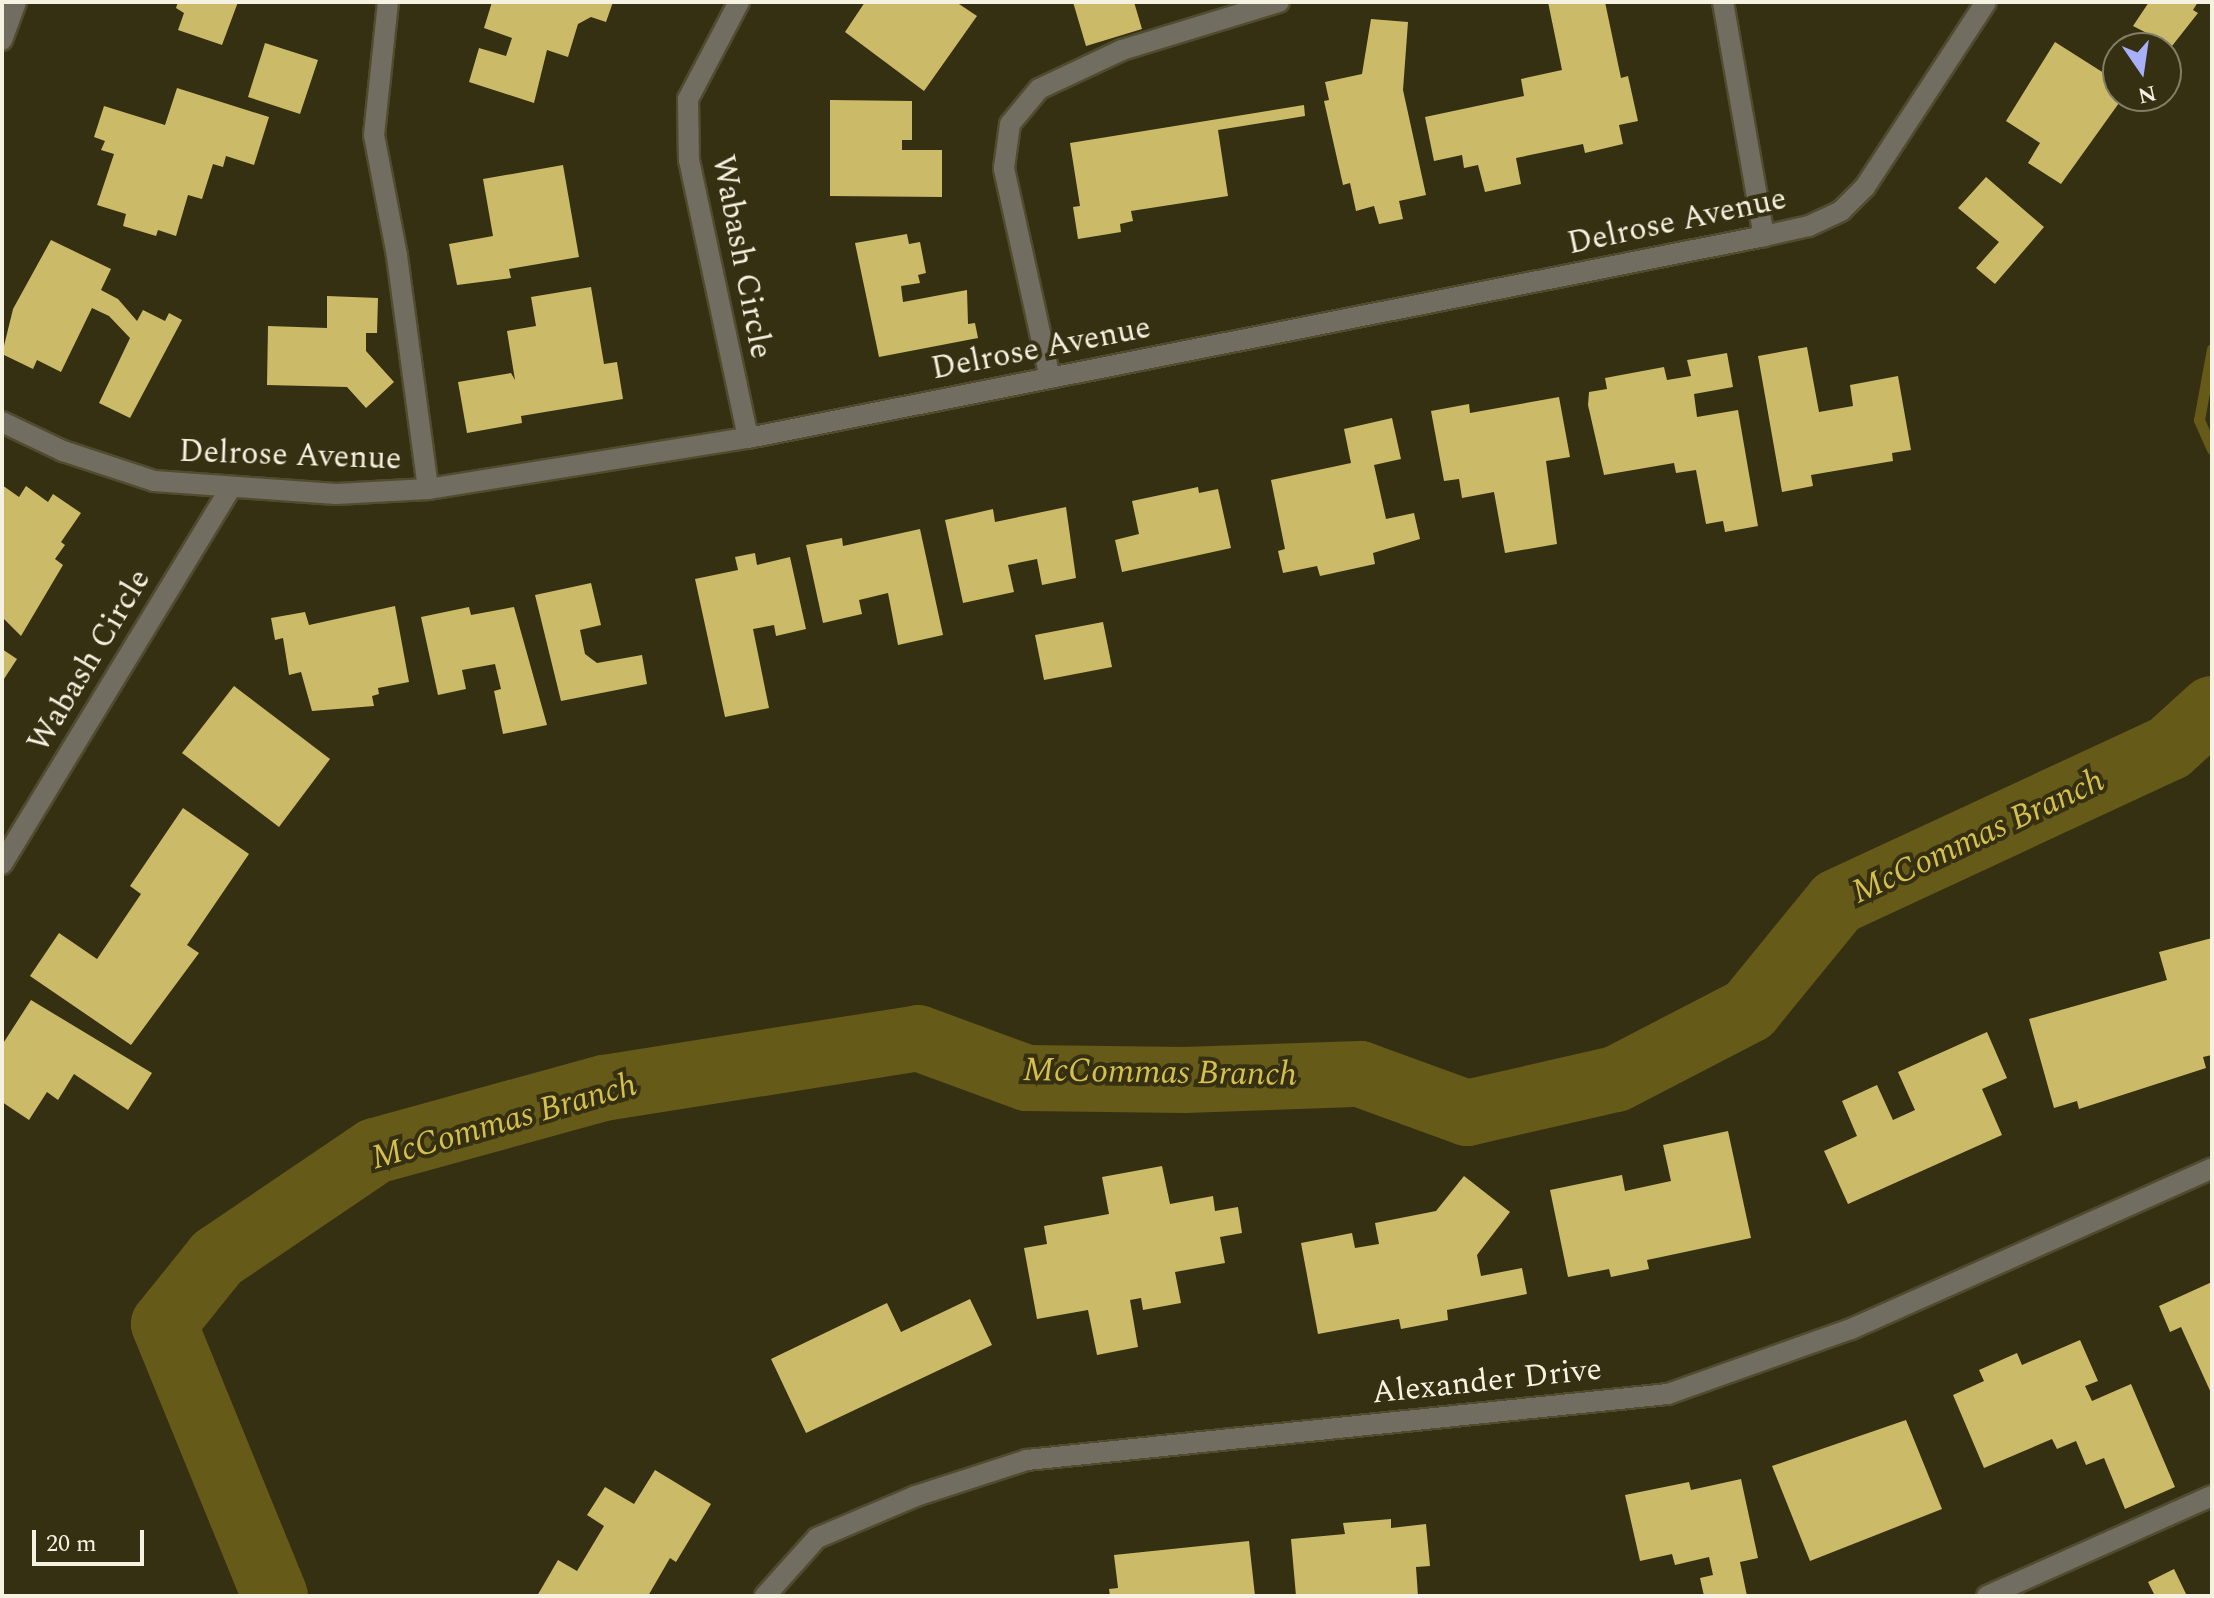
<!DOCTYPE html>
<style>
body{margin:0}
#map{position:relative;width:2214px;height:1598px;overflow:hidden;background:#363012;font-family:Spectral,serif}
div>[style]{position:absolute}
.stream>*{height:11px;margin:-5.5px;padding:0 5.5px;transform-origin:5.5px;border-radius:5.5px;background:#665a19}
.river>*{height:66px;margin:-33px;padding:0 33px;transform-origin:33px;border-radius:33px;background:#665a19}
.building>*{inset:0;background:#cbbb69}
.roads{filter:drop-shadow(2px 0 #514b2f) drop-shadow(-2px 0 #514b2f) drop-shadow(0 2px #514b2f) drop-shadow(0 -2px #514b2f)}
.minor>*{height:20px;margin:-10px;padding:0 10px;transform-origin:10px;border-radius:10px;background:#716e61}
span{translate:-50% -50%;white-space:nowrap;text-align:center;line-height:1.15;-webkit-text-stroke:8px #363012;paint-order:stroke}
.street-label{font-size:32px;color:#f5f2e1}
.water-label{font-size:34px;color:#d5bf4d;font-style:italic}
.frame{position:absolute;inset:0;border:4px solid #f5f2e1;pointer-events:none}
.north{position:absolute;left:2102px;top:32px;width:80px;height:80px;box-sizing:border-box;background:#363012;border:2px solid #827e65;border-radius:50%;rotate:167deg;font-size:22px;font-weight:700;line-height:32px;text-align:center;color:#f5f2e1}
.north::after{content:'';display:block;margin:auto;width:28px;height:36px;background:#a8b0fc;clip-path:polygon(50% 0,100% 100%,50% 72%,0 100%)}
.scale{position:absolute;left:32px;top:1530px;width:112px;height:36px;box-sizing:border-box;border:4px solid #f5f2e1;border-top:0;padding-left:10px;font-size:24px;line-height:28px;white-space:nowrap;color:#f5f2e1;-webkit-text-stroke:6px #363012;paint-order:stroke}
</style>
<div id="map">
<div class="stream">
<div style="left:2212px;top:349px;width:72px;rotate:100.4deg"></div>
<div style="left:2199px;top:420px;width:32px;rotate:66deg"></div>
</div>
<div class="river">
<div style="left:275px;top:1596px;width:294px;rotate:-112.2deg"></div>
<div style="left:164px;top:1324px;width:85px;rotate:-51.2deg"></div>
<div style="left:217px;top:1258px;width:191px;rotate:-34.1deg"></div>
<div style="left:375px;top:1151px;width:238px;rotate:-15.4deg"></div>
<div style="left:604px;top:1088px;width:318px;rotate:-9deg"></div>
<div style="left:918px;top:1038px;width:116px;rotate:20.2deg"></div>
<div style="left:1027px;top:1078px;width:157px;rotate:0.7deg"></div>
<div style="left:1184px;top:1080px;width:176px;rotate:-2deg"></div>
<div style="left:1360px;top:1074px;width:114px;rotate:20deg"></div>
<div style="left:1467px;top:1113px;width:153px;rotate:-12.9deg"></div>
<div style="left:1616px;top:1079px;width:150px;rotate:-27.4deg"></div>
<div style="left:1749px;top:1010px;width:139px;rotate:-50.8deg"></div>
<div style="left:1837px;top:902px;width:366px;rotate:-24.9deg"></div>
<div style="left:2169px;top:748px;width:58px;rotate:-42.2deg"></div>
</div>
<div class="building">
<div style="clip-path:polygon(178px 2px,238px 2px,222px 45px,178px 30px,184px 13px,176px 8px)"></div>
<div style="clip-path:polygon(492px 2px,613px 2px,606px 22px,591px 17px,578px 24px,568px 57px,547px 50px,534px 103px,469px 82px,479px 48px,506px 56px,512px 38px,484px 28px)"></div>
<div style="clip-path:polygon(865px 2px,956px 2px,977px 16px,924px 91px,845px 32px)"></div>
<div style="clip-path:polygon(1073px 2px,1134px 2px,1142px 29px,1086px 46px)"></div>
<div style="clip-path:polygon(1548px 2px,1605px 2px,1621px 78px,1628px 76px,1638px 121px,1619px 125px,1623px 144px,1585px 153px,1583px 144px,1516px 158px,1521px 184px,1485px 192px,1478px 165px,1464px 168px,1462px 155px,1434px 161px,1425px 117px,1524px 96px,1521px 79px,1562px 70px)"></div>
<div style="clip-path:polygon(2149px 2px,2198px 2px,2193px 10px,2198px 13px,2172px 46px,2133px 26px)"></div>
<div style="clip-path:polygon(1371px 19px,1408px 22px,1403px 90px,1426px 195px,1399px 201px,1403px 219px,1379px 224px,1374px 206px,1356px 211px,1350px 183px,1343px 185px,1324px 101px,1329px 100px,1325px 82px,1362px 74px)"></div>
<div style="clip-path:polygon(2055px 42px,2118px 82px,2118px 96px,2124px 96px,2061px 184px,2028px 163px,2040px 143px,2006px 121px)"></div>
<div style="clip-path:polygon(265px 43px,318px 60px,300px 114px,248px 97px)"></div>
<div style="clip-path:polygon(177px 88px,269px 117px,254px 165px,226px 156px,223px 167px,213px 164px,202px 199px,188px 195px,176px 236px,158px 230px,156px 236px,123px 226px,126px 214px,97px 205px,114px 154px,101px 150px,105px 141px,94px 137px,104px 106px,165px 125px)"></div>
<div style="clip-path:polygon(830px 100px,912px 101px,912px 140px,902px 140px,902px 150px,942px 150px,942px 197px,830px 196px)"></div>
<div style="clip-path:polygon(1304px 105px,1305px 116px,1218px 130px,1228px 196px,1131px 211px,1133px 221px,1120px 224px,1121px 232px,1078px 239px,1073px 207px,1080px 206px,1070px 143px)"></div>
<div style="clip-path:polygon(563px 165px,579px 257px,509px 269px,511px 278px,457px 285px,449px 244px,493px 236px,483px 179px)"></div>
<div style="clip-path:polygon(1986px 177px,2044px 227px,1995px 284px,1976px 268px,1999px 242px,1958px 208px)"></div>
<div style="clip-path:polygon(907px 234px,909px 244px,920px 242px,926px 273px,918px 275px,920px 283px,901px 286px,903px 302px,967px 290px,968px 324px,975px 323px,978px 338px,879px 357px,855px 243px)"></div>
<div style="clip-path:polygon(51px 240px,111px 269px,101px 290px,118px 299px,137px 321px,143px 310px,165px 321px,169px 313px,182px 320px,130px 418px,99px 403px,130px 338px,109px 316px,92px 308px,61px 372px,37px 360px,33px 369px,2px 354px,13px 309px)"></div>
<div style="clip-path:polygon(591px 287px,604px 364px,617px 362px,623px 399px,521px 416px,522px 423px,467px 433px,458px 382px,511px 373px,515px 380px,507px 331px,536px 326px,531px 297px)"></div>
<div style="clip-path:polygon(327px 296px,378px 298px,377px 333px,366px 333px,366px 351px,394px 382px,366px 408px,347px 387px,267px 385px,268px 326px,327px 328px)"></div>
<div style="clip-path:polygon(1807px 347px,1819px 412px,1853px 406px,1850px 385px,1898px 376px,1911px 450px,1892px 453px,1893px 461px,1811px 475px,1813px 486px,1782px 492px,1758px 356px)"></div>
<div style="clip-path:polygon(1727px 353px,1733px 387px,1694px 394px,1697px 417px,1738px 410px,1758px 526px,1725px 532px,1723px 521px,1706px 524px,1696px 470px,1676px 473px,1674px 463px,1604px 475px,1588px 405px,1589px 392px,1607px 389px,1605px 378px,1664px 367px,1667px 380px,1691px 376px,1687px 360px)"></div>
<div style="clip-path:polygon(1559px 397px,1570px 457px,1546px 461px,1557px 544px,1505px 553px,1494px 492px,1462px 498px,1459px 479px,1444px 481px,1431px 411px,1469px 404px,1470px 413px)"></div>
<div style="clip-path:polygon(1392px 418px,1401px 459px,1374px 465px,1386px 519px,1414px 513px,1420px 539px,1373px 553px,1375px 564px,1320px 576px,1317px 566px,1283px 573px,1278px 551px,1285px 549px,1271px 480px,1351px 463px,1344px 429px)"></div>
<div style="clip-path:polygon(2px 485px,19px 497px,26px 486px,48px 502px,53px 494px,81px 513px,61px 542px,65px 545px,55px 559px,63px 565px,21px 636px,2px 617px)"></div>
<div style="clip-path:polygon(1198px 487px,1199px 493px,1218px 489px,1231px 548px,1122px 572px,1115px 540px,1139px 534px,1132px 501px)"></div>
<div style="clip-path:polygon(1066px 507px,1076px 578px,1042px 585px,1037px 559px,1008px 565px,1014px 592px,963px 603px,945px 520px,993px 509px,995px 522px)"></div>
<div style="clip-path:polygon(920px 529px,943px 635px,898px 645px,888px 593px,859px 600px,862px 614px,823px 623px,806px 545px,842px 538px,843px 546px)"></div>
<div style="clip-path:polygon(755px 553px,757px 565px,790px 557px,806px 629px,776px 636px,774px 625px,753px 629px,769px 708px,725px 717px,695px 579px,738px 570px,735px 557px)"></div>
<div style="clip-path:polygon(591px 583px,601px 625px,580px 630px,585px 654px,597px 663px,642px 655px,647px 684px,561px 701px,535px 595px)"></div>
<div style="clip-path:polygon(395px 606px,409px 682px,378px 688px,379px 694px,372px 696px,374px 706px,312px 711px,301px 672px,289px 675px,283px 638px,275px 640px,271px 618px,305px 612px,309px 625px)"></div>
<div style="clip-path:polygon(469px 607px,471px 615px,514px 607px,547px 725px,503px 734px,494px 691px,501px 689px,495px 664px,462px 670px,466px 689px,438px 695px,421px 617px)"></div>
<div style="clip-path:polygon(1103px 622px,1112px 667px,1044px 680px,1035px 635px)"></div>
<div style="clip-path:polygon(2px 649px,17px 659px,2px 682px)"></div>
<div style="clip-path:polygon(234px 686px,330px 759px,279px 827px,182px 753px)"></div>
<div style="clip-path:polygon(183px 808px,249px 854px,187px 945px,199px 953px,131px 1045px,30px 976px,59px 933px,97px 959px,141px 894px,130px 886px)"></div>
<div style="clip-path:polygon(2212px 938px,2212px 1055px,2203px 1057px,2206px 1068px,2079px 1109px,2077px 1101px,2054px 1108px,2029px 1019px,2167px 980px,2159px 952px)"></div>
<div style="clip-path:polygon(31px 1000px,152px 1073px,128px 1110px,74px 1074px,58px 1100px,47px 1092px,29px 1120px,2px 1102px,2px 1045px)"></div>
<div style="clip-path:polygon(1987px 1032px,2007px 1078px,1982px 1089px,2002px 1135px,1848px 1204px,1824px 1151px,1857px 1136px,1842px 1101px,1877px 1085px,1893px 1120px,1915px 1110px,1898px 1072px)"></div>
<div style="clip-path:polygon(1728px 1131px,1751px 1238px,1647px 1260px,1649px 1269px,1611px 1277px,1609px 1269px,1568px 1277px,1550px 1190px,1622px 1175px,1625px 1191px,1671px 1181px,1663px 1145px)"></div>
<div style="clip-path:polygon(1162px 1166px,1170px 1204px,1213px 1196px,1215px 1211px,1238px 1207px,1242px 1233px,1220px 1237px,1225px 1263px,1175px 1272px,1181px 1303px,1143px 1310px,1141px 1298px,1130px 1300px,1138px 1347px,1097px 1355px,1088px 1310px,1037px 1319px,1024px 1248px,1047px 1244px,1044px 1226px,1109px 1214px,1102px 1177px)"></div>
<div style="clip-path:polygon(1464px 1176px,1510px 1212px,1477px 1255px,1481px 1276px,1522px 1268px,1527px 1294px,1447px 1310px,1448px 1320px,1401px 1329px,1399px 1319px,1318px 1334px,1301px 1243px,1352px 1233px,1355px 1248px,1379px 1244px,1375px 1223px,1436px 1211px)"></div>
<div style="clip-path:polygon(2212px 1282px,2212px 1395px,2181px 1327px,2170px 1332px,2159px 1306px)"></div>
<div style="clip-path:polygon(970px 1299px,992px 1345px,806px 1433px,771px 1359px,887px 1303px,901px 1332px)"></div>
<div style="clip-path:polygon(2080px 1340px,2098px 1381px,2085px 1386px,2092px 1401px,2131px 1384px,2175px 1487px,2125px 1509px,2104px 1458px,2086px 1465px,2076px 1441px,2057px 1449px,2052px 1439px,1984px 1468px,1953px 1395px,1984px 1381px,1979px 1370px,2017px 1353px,2022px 1365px)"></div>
<div style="clip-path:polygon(1906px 1420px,1942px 1509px,1810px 1561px,1772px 1466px)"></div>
<div style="clip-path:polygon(655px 1470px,711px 1504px,676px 1562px,670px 1558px,648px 1596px,537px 1596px,558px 1560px,577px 1571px,604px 1526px,587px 1515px,605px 1487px,634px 1504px)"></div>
<div style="clip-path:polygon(1741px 1479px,1758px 1558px,1740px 1562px,1747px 1596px,1704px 1596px,1700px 1578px,1713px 1575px,1709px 1557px,1675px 1565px,1672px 1554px,1640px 1561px,1625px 1495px,1689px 1482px,1691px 1490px)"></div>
<div style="clip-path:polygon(1391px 1519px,1391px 1528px,1426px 1524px,1430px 1566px,1416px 1567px,1418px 1596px,1296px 1596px,1291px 1539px,1345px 1534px,1343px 1523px)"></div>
<div style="clip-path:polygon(1249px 1541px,1255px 1596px,1110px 1596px,1109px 1589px,1118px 1588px,1114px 1555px)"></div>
<div style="clip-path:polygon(2174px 1569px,2187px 1596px,2155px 1596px,2148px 1582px)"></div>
</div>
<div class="roads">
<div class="minor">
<div style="left:388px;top:2px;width:134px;rotate:96deg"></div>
<div style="left:374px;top:135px;width:123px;rotate:79.2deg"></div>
<div style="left:397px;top:256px;width:235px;rotate:82.4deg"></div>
<div style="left:739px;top:2px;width:110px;rotate:117.7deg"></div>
<div style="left:688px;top:99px;width:61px;rotate:89.1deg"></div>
<div style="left:689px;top:160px;width:284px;rotate:78deg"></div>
<div style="left:1723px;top:2px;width:238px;rotate:80.1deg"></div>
<div style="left:2px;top:40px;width:40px;rotate:-69.8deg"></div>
<div style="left:1050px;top:378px;width:215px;rotate:-102.4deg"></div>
<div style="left:1004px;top:168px;width:44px;rotate:-82.2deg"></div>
<div style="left:1010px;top:124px;width:45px;rotate:-50.4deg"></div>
<div style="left:1039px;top:89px;width:92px;rotate:-25.2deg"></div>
<div style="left:1122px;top:50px;width:164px;rotate:-17deg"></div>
<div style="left:2px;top:422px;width:68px;rotate:25.4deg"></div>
<div style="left:63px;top:451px;width:96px;rotate:18.2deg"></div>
<div style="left:154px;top:481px;width:182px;rotate:4.1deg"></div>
<div style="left:336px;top:494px;width:92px;rotate:-3.1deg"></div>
<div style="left:428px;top:489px;width:324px;rotate:-9.1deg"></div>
<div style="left:748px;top:438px;width:1036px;rotate:-11.24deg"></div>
<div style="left:1764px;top:236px;width:46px;rotate:-12.5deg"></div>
<div style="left:1809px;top:226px;width:35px;rotate:-25deg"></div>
<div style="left:1841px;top:211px;width:34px;rotate:-45deg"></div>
<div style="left:1865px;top:187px;width:221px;rotate:-56.8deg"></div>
<div style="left:2px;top:864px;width:437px;rotate:-58.7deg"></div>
<div style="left:765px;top:1596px;width:78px;rotate:-48.1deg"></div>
<div style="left:817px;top:1538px;width:108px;rotate:-23deg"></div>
<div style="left:916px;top:1496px;width:117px;rotate:-18deg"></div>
<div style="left:1027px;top:1460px;width:644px;rotate:-5.88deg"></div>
<div style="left:1668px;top:1394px;width:194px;rotate:-19.6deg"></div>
<div style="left:1851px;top:1329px;width:395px;rotate:-24deg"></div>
<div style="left:1987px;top:1596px;width:246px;rotate:-24deg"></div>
</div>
</div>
<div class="street-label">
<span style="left:1677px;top:222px;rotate:-12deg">Delrose Avenue</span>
<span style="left:741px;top:257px;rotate:79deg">Wabash Circle</span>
<span style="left:1041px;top:349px;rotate:-11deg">Delrose Avenue</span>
<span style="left:290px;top:456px;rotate:2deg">Delrose Avenue</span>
<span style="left:90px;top:661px;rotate:-59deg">Wabash Circle</span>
<span style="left:1487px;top:1382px;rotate:-6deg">Alexander Drive</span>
</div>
<div class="water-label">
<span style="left:1978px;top:837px;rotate:-25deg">McCommas Branch</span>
<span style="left:1160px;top:1073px;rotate:1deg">McCommas Branch</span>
<span style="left:504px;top:1122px;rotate:-16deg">McCommas Branch</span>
</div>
<div class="frame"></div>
<div class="north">N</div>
<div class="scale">20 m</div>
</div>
